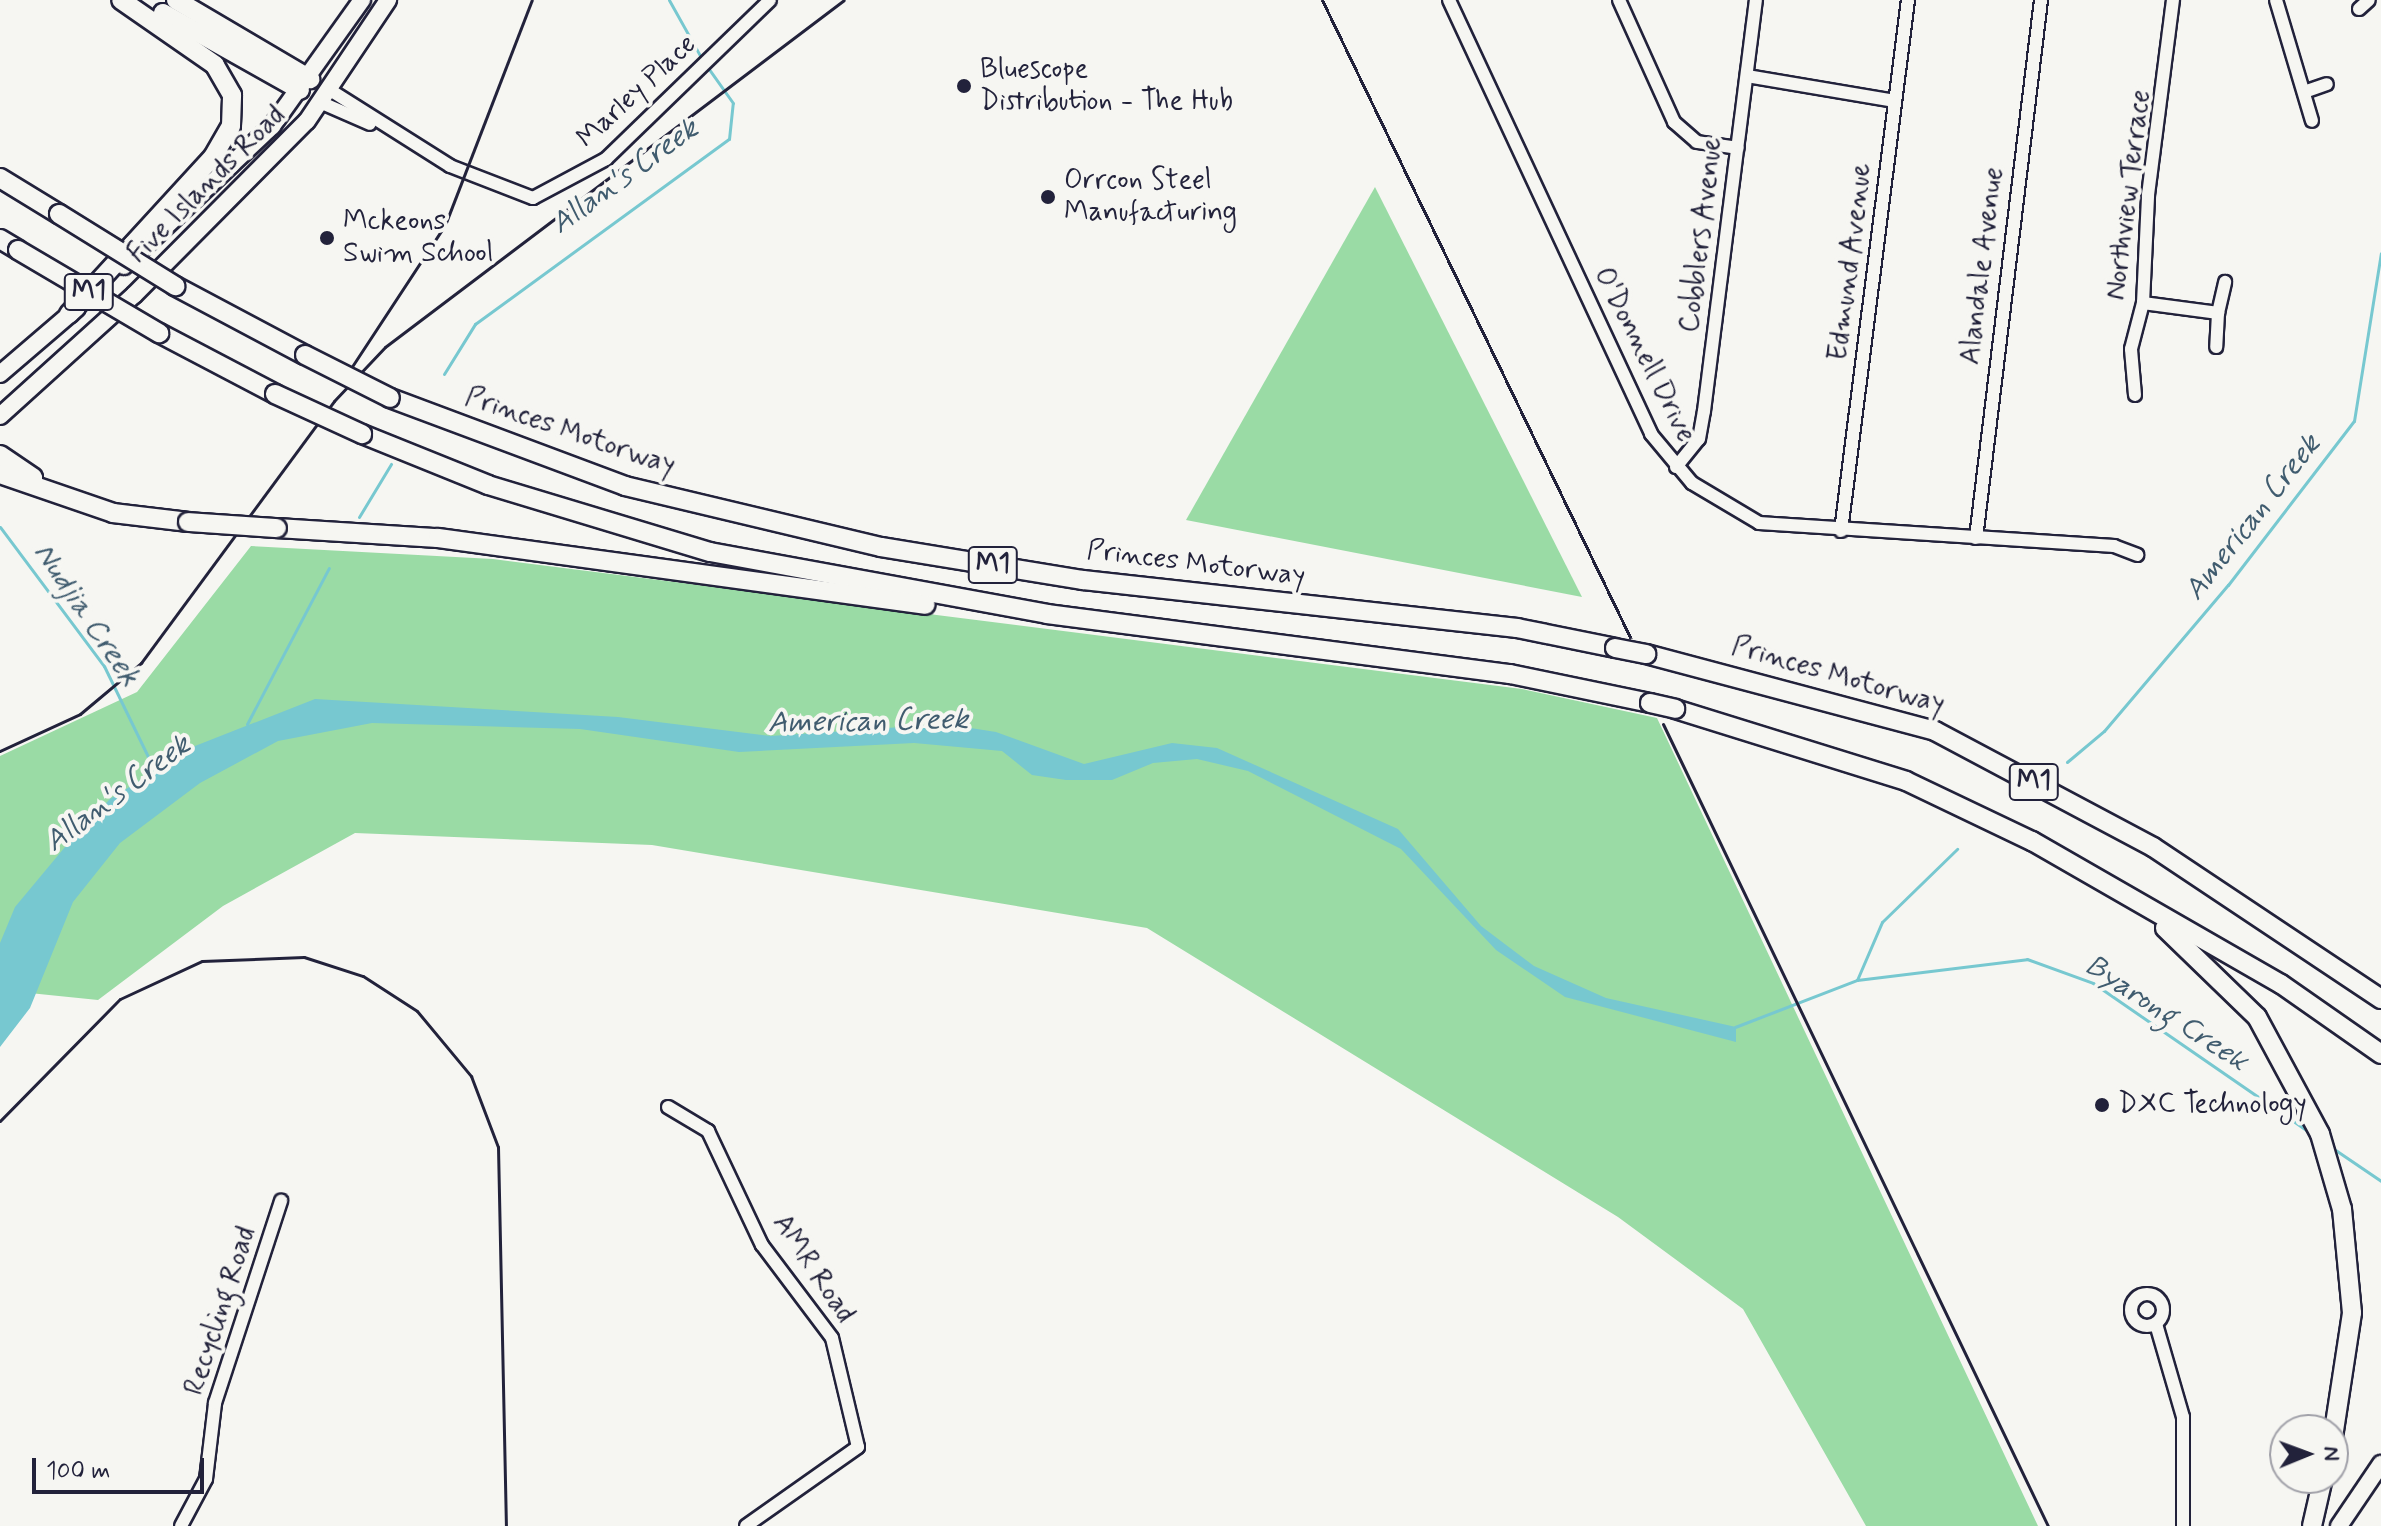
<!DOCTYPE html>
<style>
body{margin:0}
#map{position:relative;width:2381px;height:1526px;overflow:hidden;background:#f6f6f2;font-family:Mynerve,sans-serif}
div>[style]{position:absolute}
.green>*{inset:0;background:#9adba5}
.water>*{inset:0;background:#77c8d0}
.stream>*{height:3px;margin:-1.5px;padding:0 1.5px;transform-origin:1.5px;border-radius:1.5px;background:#77c8d0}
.roads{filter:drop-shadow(2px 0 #22223b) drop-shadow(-2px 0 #22223b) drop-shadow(0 2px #22223b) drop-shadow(0 -2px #22223b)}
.minor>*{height:12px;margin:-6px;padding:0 6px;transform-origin:6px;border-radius:6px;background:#f6f6f2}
.minor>.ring{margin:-6px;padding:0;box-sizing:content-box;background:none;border:12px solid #f6f6f2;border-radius:50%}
.major>*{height:16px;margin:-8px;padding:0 8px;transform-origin:8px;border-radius:8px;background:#f6f6f2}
.highway>*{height:18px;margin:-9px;padding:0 9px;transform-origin:9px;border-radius:9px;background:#f6f6f2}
.rail>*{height:3px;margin:-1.5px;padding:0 1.5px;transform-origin:1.5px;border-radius:1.5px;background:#22223b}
.bridges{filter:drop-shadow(2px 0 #22223b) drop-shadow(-2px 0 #22223b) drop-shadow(0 2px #22223b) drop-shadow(0 -2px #22223b)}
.highway-bridge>*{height:18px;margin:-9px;padding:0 9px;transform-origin:9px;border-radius:9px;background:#f6f6f2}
.dots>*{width:22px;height:22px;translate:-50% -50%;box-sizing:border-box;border:4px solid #f6f6f2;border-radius:50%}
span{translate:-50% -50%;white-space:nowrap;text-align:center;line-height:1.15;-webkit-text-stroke:8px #f6f6f2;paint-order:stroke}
.shield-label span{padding:2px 6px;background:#f6f6f2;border:2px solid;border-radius:6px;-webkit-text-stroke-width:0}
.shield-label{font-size:26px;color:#22223b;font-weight:700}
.poi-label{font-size:28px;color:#22223b}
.left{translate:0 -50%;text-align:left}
.street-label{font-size:28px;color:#22223b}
.water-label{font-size:30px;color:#405c6f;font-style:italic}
.north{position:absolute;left:2269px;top:1414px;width:80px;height:80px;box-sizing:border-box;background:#f6f6f2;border:2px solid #a1a1a9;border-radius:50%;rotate:89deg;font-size:22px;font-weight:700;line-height:32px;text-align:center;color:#22223b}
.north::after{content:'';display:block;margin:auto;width:28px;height:36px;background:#22223b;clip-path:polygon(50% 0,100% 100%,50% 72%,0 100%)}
.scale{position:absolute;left:32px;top:1458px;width:172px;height:36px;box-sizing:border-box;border:4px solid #22223b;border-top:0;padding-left:10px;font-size:24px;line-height:28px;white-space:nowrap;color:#22223b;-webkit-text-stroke:6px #f6f6f2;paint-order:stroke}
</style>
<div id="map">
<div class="green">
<div style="clip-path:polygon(1375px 187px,1582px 597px,1186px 520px)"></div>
<div style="clip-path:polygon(251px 546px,493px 559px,1522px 689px,1657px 718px,2038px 1526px,1866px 1526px,1743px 1309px,1618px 1217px,1147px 928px,652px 845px,355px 833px,223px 906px,98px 1000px,0 990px,0 756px,137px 692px)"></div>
</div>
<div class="water">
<div style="clip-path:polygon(315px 699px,618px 717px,771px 736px,945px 724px,996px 732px,1084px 764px,1172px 743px,1217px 748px,1398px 829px,1481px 926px,1534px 966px,1606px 998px,1736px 1027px,1736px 1042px,1565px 997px,1496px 950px,1401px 849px,1248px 771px,1197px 759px,1153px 763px,1112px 780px,1066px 780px,1032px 775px,1002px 751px,914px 743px,739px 752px,580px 729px,372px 723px,278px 741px,200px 783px,120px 843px,73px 902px,30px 1008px,0 1047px,0 943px,15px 907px,70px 841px,110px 799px,195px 746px)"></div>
</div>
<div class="stream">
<div style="left:669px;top:0;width:68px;rotate:60.8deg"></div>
<div style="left:444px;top:374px;width:59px;rotate:-58.2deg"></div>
<div style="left:475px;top:324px;width:314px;rotate:-36.1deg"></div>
<div style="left:729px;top:139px;width:36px;rotate:-84deg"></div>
<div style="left:733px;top:103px;width:47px;rotate:-125.4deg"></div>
<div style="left:359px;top:517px;width:62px;rotate:-58.9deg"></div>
<div style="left:0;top:527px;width:174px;rotate:53.2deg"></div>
<div style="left:104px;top:666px;width:117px;rotate:64.1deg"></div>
<div style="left:247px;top:724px;width:176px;rotate:-62.3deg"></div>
<div style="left:2067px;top:762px;width:48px;rotate:-40deg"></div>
<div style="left:2104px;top:731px;width:192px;rotate:-49.7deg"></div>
<div style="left:2228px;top:585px;width:207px;rotate:-52.5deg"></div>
<div style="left:2354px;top:421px;width:170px;rotate:-80.9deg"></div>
<div style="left:1857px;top:980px;width:171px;rotate:-7deg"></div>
<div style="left:2027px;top:959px;width:70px;rotate:20deg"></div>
<div style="left:2093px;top:983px;width:262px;rotate:34.6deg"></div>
<div style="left:1735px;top:1027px;width:131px;rotate:-21.1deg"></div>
<div style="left:1857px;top:980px;width:63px;rotate:-66.7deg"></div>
<div style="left:1882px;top:922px;width:105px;rotate:-44.2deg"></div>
<div style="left:2331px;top:1147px;width:60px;rotate:34.2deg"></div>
</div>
<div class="roads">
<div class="minor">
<div style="left:1449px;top:0;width:479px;rotate:65deg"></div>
<div style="left:1651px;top:434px;width:64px;rotate:50.1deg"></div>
<div style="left:1692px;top:483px;width:78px;rotate:30.8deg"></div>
<div style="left:1759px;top:523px;width:356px;rotate:3.7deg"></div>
<div style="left:2114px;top:546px;width:25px;rotate:21deg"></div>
<div style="left:1619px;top:0;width:134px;rotate:65.7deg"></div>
<div style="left:1674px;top:122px;width:30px;rotate:41deg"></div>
<div style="left:1697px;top:142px;width:41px;rotate:8.3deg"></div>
<div style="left:2276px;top:0;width:126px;rotate:73.4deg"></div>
<div style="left:2359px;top:9px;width:13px;rotate:-42deg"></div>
<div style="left:1747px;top:76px;width:150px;rotate:9.6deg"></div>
<div style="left:330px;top:90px;width:142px;rotate:32.3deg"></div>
<div style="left:450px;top:166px;width:89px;rotate:21.1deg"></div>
<div style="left:533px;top:198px;width:83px;rotate:-28.1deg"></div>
<div style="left:606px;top:159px;width:228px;rotate:-44.1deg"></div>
<div style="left:2304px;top:92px;width:24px;rotate:-19deg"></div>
<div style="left:322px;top:103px;width:52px;rotate:23.6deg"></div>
<div style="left:2143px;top:303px;width:76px;rotate:7.6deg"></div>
<div style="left:2218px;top:313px;width:34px;rotate:93deg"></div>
<div style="left:2218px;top:313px;width:32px;rotate:-77deg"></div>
<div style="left:2135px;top:395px;width:46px;rotate:-95deg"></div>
<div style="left:2131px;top:349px;width:48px;rotate:-75.4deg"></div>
<div style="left:2143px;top:303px;width:108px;rotate:-87.3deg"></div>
<div style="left:2148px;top:195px;width:197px;rotate:-82.7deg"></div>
<div style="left:1676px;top:467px;width:36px;rotate:-51deg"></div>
<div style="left:1699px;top:439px;width:28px;rotate:-80deg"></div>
<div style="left:1704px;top:411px;width:414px;rotate:-82.8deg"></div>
<div style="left:1841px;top:531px;width:535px;rotate:-82.81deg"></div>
<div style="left:1976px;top:538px;width:542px;rotate:-83.11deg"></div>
<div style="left:668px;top:1107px;width:47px;rotate:31deg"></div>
<div style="left:708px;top:1131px;width:126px;rotate:64.7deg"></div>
<div style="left:762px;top:1245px;width:116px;rotate:53deg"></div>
<div style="left:832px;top:1338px;width:112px;rotate:76.6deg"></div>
<div style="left:858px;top:1447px;width:137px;rotate:144.8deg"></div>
<div class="ring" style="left:2131px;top:1294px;width:20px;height:20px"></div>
<div style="left:2156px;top:1324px;width:97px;rotate:73.8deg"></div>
<div style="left:2183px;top:1417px;width:109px;rotate:90deg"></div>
<div style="left:181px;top:1526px;width:53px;rotate:-62deg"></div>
<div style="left:206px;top:1479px;width:77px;rotate:-83.2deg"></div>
<div style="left:215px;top:1403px;width:213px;rotate:-71.9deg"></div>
</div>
<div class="major">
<div style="left:124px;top:266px;width:204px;rotate:-43.4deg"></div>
<div style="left:272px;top:126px;width:155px;rotate:-54.5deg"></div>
<div style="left:0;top:374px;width:101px;rotate:-40.6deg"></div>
<div style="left:0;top:416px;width:181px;rotate:-42.1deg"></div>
<div style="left:134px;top:295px;width:245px;rotate:-45.2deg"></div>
<div style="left:307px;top:121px;width:146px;rotate:-56.2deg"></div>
<div style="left:2339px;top:1526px;width:75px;rotate:-55.9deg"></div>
</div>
<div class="highway">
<div style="left:176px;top:0;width:156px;rotate:30.5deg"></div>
<div style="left:163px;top:13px;width:157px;rotate:29.3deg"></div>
<div style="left:0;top:178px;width:69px;rotate:31.4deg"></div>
<div style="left:0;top:239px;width:21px;rotate:31deg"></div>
<div style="left:175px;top:286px;width:147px;rotate:28deg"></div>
<div style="left:69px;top:314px;width:213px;rotate:-47.5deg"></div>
<div style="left:213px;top:157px;width:36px;rotate:-60deg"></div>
<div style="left:231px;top:126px;width:31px;rotate:-88deg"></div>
<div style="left:232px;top:95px;width:34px;rotate:-120deg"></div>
<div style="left:215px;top:65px;width:114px;rotate:-145.3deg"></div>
<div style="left:159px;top:333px;width:131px;rotate:27.7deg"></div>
<div style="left:390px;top:398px;width:251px;rotate:20.5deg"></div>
<div style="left:625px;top:486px;width:263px;rotate:13.4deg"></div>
<div style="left:881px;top:547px;width:205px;rotate:9.3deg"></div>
<div style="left:1083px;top:580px;width:437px;rotate:6.3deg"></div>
<div style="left:1517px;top:628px;width:100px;rotate:11.5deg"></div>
<div style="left:362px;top:434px;width:136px;rotate:22deg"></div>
<div style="left:488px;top:485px;width:232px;rotate:16.8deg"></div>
<div style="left:710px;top:552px;width:343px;rotate:10.4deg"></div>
<div style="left:1047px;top:614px;width:467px;rotate:7.4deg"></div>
<div style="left:1510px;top:674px;width:143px;rotate:11.7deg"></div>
<div style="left:0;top:455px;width:40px;rotate:34deg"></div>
<div style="left:0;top:474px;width:120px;rotate:19deg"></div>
<div style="left:113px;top:513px;width:76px;rotate:6.8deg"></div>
<div style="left:277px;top:528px;width:161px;rotate:3.6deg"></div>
<div style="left:438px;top:538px;width:492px;rotate:7.8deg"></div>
<div style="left:1646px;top:654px;width:299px;rotate:14.9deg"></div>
<div style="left:1935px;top:731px;width:247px;rotate:28deg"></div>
<div style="left:2153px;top:847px;width:274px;rotate:33.7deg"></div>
<div style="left:1675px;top:709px;width:242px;rotate:17.3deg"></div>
<div style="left:1906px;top:781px;width:140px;rotate:25.5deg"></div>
<div style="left:2032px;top:841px;width:287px;rotate:29.9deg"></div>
<div style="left:2281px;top:984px;width:122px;rotate:35deg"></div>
<div style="left:2165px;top:928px;width:128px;rotate:44.1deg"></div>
<div style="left:2257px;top:1017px;width:133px;rotate:61.7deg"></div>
<div style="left:2320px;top:1134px;width:78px;rotate:73.7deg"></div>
<div style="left:2342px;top:1209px;width:104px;rotate:84.5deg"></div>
<div style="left:2352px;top:1313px;width:125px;rotate:98.7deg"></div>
<div style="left:2312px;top:1526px;width:49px;rotate:-77.1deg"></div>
</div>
</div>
<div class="rail">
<div style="left:1322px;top:0;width:708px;rotate:64.2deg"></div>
<div style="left:351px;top:368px;width:171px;rotate:-56.7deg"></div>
<div style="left:445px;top:225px;width:241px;rotate:-68.9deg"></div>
<div style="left:1663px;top:724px;width:890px;rotate:64.36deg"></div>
<div style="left:0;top:751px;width:88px;rotate:-24.8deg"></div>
<div style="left:80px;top:714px;width:80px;rotate:-39.9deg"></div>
<div style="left:141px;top:663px;width:325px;rotate:-53.6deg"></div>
<div style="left:334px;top:401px;width:74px;rotate:-46.6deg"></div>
<div style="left:385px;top:347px;width:575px;rotate:-37.09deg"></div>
<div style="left:0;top:1121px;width:171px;rotate:-45.5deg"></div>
<div style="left:120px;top:999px;width:90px;rotate:-24.9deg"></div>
<div style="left:202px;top:961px;width:102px;rotate:-2.2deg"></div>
<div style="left:304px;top:957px;width:62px;rotate:17.9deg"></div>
<div style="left:363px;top:976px;width:64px;rotate:32.9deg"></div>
<div style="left:417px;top:1011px;width:85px;rotate:50.3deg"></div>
<div style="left:471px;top:1076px;width:76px;rotate:69.2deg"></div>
<div style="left:498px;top:1147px;width:379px;rotate:88.8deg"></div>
</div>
<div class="bridges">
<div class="highway-bridge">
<div style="left:59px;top:214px;width:137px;rotate:31.8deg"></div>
<div style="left:18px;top:250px;width:164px;rotate:30.5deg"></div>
<div style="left:305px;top:355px;width:95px;rotate:26.8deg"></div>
<div style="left:275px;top:394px;width:96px;rotate:24.7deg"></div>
<div style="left:188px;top:522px;width:89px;rotate:3.9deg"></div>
<div style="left:1615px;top:648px;width:32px;rotate:11deg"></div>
<div style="left:1650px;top:703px;width:26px;rotate:13deg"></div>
</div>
</div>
<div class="dots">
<div style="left:964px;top:86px;background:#22223b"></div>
<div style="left:1048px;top:197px;background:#22223b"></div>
<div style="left:327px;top:238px;background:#22223b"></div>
<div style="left:2102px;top:1105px;background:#22223b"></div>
</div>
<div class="shield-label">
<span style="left:89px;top:292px">M1</span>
<span style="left:993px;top:565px">M1</span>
<span style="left:2034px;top:782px">M1</span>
</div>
<div class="poi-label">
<span class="left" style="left:980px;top:86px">Bluescope<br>Distribution - The Hub</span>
<span class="left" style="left:1064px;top:197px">Orrcon Steel<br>Manufacturing</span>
<span class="left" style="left:343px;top:238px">Mckeons<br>Swim School</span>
<span class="left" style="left:2118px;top:1105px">DXC Technology</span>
</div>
<div class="street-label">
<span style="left:637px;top:92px;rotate:-43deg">Marley Place</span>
<span style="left:207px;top:185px;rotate:-45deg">Five Islands Road</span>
<span style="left:2129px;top:195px;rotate:-83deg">Northview Terrace</span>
<span style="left:1702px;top:235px;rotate:-83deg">Cobblers Avenue</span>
<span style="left:1851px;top:262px;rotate:-83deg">Edmund Avenue</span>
<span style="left:1983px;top:266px;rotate:-83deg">Alandale Avenue</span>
<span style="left:1644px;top:355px;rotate:63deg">O'Donnell Drive</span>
<span style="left:570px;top:432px;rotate:19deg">Princes Motorway</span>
<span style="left:1196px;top:564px;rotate:7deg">Princes Motorway</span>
<span style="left:1838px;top:676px;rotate:16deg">Princes Motorway</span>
<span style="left:813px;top:1269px;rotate:56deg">AMR Road</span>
<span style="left:221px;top:1311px;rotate:-72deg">Recycling Road</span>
</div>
<div class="water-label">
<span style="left:625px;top:177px;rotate:-36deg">Allan's Creek</span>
<span style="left:2253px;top:518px;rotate:-52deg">American Creek</span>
<span style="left:86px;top:615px;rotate:56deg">Nudjia Creek</span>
<span style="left:868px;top:722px;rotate:-1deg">American Creek</span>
<span style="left:118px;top:794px;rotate:-37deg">Allan's Creek</span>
<span style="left:2166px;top:1014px;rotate:33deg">Byarong Creek</span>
</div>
<div class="north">N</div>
<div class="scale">100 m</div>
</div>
